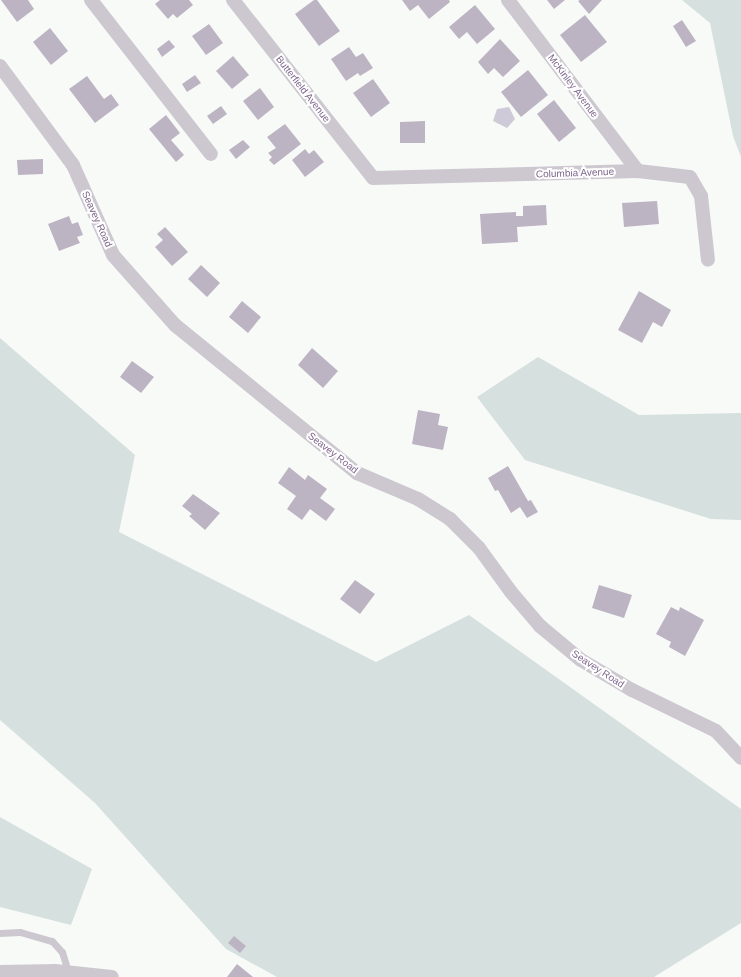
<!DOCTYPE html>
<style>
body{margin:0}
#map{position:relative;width:741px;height:977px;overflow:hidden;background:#f8faf8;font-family:Helvetica,sans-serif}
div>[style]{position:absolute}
.green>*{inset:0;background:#d6e0df}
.water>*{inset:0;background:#cfcad7}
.building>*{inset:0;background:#bdb4c3}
.lane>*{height:7px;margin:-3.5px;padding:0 3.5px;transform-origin:3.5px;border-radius:3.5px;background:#cdc8d0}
.street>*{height:14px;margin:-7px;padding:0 7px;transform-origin:7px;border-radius:7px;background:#cdc8d0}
span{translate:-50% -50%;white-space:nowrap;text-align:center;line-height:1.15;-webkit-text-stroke:4px #fff;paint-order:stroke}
.street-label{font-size:10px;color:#7e668c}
</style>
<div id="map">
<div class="green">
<div style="clip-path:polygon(682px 0,741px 0,741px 157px,733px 136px,710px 23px)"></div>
<div style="clip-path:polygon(0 338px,135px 455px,119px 532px,376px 662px,469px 615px,741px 809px,741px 923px,654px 977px,277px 977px,226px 949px,95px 803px,0 720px)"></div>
<div style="clip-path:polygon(538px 357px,639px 415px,741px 413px,741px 520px,711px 519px,525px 460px,477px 397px)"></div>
<div style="clip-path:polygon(0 817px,92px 869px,71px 925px,0 907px)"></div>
</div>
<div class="water">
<div style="clip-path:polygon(509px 107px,515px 119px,507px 128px,493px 121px,497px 109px)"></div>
</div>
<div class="building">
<div style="clip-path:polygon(1px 0,28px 0,34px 9px,17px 22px)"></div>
<div style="clip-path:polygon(160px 0,189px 0,193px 5px,177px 18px,173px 14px,168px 19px,155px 4px)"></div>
<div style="clip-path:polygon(314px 0,317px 0,340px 31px,319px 46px,295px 14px)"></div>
<div style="clip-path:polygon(402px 0,449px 0,450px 2px,429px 19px,418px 5px,410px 11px)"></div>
<div style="clip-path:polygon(547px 0,565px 0,554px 9px)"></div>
<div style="clip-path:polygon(580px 0,602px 0,589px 14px,578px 1px)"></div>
<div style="clip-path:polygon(475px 5px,495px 29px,477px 44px,467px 32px,459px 39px,449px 27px)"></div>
<div style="clip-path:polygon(585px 15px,607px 42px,581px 62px,560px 35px)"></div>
<div style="clip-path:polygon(682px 20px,696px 41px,686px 47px,673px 26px)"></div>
<div style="clip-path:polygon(209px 24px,223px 43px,206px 55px,192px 36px)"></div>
<div style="clip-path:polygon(50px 28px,68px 51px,51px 65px,33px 42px)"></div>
<div style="clip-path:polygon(500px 39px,520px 61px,503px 77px,494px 68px,488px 74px,478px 62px)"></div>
<div style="clip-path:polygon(169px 40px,175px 47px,162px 57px,157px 49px)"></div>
<div style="clip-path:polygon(349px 47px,356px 57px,363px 53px,373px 68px,360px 76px,358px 73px,346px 81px,331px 59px)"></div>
<div style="clip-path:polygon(233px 56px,249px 75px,232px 89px,216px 71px)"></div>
<div style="clip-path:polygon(528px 70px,548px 95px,521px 117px,501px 92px)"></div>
<div style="clip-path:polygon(195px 75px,201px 83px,187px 92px,182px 84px)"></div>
<div style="clip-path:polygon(87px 76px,104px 99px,111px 94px,119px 105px,95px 123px,69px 89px)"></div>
<div style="clip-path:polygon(373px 79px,390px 103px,371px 117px,353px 93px)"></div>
<div style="clip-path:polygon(260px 88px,274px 107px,258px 120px,243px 101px)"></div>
<div style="clip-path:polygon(554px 100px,576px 128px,559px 142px,537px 114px)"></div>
<div style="clip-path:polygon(221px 106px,227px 114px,213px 124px,207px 116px)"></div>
<div style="clip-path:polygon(166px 115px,180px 133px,171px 140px,184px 155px,176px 162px,149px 129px)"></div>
<div style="clip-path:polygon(425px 121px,425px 143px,400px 143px,400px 122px)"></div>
<div style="clip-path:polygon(285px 124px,301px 144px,274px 165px,269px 160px,272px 157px,268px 153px,276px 148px,267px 137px)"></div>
<div style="clip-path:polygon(243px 140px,250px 147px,236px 159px,229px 150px)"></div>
<div style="clip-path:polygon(305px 149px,309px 154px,314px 150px,324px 162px,305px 177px,292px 160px)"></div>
<div style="clip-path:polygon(43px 159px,43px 174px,18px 175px,17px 160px)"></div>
<div style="clip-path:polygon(657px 201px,659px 224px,624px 227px,622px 203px)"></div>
<div style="clip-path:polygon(546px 205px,547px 225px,517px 227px,518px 242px,482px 244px,480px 214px,516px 212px,516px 216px,523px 216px,523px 206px)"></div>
<div style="clip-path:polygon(69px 216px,72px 224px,78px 222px,83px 235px,77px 237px,80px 243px,59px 251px,48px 224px)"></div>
<div style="clip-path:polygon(165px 227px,188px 252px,172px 266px,155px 247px,163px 240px,157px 234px)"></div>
<div style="clip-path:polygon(201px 265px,220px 283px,207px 297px,188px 279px)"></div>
<div style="clip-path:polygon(639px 291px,671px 310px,662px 327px,653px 322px,642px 343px,618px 330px)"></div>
<div style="clip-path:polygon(242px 301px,261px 317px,248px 333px,229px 317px)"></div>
<div style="clip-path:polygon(312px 348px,338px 371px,323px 388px,298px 365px)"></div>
<div style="clip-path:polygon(132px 361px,154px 377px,141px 393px,120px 377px)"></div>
<div style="clip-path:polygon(418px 410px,440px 414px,438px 425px,448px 427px,443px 450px,412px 444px)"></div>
<div style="clip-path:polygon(508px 466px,528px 501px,531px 500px,538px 512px,527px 518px,520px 507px,511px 513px,498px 490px,495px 491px,488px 478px)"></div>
<div style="clip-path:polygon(289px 467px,305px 480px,308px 475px,327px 489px,320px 498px,335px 509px,326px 521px,310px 509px,302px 520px,287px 509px,296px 496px,278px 483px)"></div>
<div style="clip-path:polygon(193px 494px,220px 513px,205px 530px,189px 516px,192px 514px,182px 506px)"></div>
<div style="clip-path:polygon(355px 580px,375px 594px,360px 614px,340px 599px)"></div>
<div style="clip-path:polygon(599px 585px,632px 595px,624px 618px,592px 608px)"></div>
<div style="clip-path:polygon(671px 607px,679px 611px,680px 607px,704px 620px,685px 656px,669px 647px,671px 642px,656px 634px)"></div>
<div style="clip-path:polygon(234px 936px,246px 946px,240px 953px,228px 943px)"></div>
<div style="clip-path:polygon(237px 964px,253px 977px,227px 977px)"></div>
</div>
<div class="lane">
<div style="left:0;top:933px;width:20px;rotate:-3deg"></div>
<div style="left:20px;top:932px;width:33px;rotate:16deg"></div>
<div style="left:52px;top:941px;width:15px;rotate:48deg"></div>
<div style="left:62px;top:952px;width:21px;rotate:73deg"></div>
</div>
<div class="street">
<div style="left:91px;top:0;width:195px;rotate:52.1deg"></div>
<div style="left:233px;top:0;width:226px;rotate:51.8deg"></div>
<div style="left:373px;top:178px;width:265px;rotate:-1.5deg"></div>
<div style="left:638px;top:171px;width:52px;rotate:6.6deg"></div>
<div style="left:690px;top:177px;width:22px;rotate:60deg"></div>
<div style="left:701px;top:196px;width:64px;rotate:83.8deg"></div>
<div style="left:508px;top:0;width:215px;rotate:52.8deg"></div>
<div style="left:0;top:66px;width:123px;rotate:53.6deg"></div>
<div style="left:73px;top:165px;width:98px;rotate:66deg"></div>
<div style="left:113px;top:255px;width:94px;rotate:48.5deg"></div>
<div style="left:175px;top:325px;width:235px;rotate:39.1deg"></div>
<div style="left:357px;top:473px;width:66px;rotate:23.1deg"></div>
<div style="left:418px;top:499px;width:38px;rotate:32deg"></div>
<div style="left:450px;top:519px;width:41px;rotate:45deg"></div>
<div style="left:479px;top:548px;width:54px;rotate:54deg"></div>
<div style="left:511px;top:592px;width:45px;rotate:49.5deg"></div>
<div style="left:540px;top:626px;width:53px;rotate:39.7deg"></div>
<div style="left:581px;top:660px;width:59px;rotate:30.5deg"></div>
<div style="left:632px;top:690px;width:93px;rotate:26deg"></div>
<div style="left:716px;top:731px;width:37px;rotate:47deg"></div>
<div style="left:0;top:972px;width:55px;rotate:-1deg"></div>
<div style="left:55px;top:971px;width:57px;rotate:6deg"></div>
</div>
<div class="street-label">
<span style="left:573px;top:86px;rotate:53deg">McKinley Avenue</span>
<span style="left:303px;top:89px;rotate:52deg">Butterfield Avenue</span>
<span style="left:575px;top:173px;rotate:-2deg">Columbia Avenue</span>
<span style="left:97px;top:219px;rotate:66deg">Seavey Road</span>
<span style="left:333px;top:453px;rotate:38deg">Seavey Road</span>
<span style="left:598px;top:669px;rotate:33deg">Seavey Road</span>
</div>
</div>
